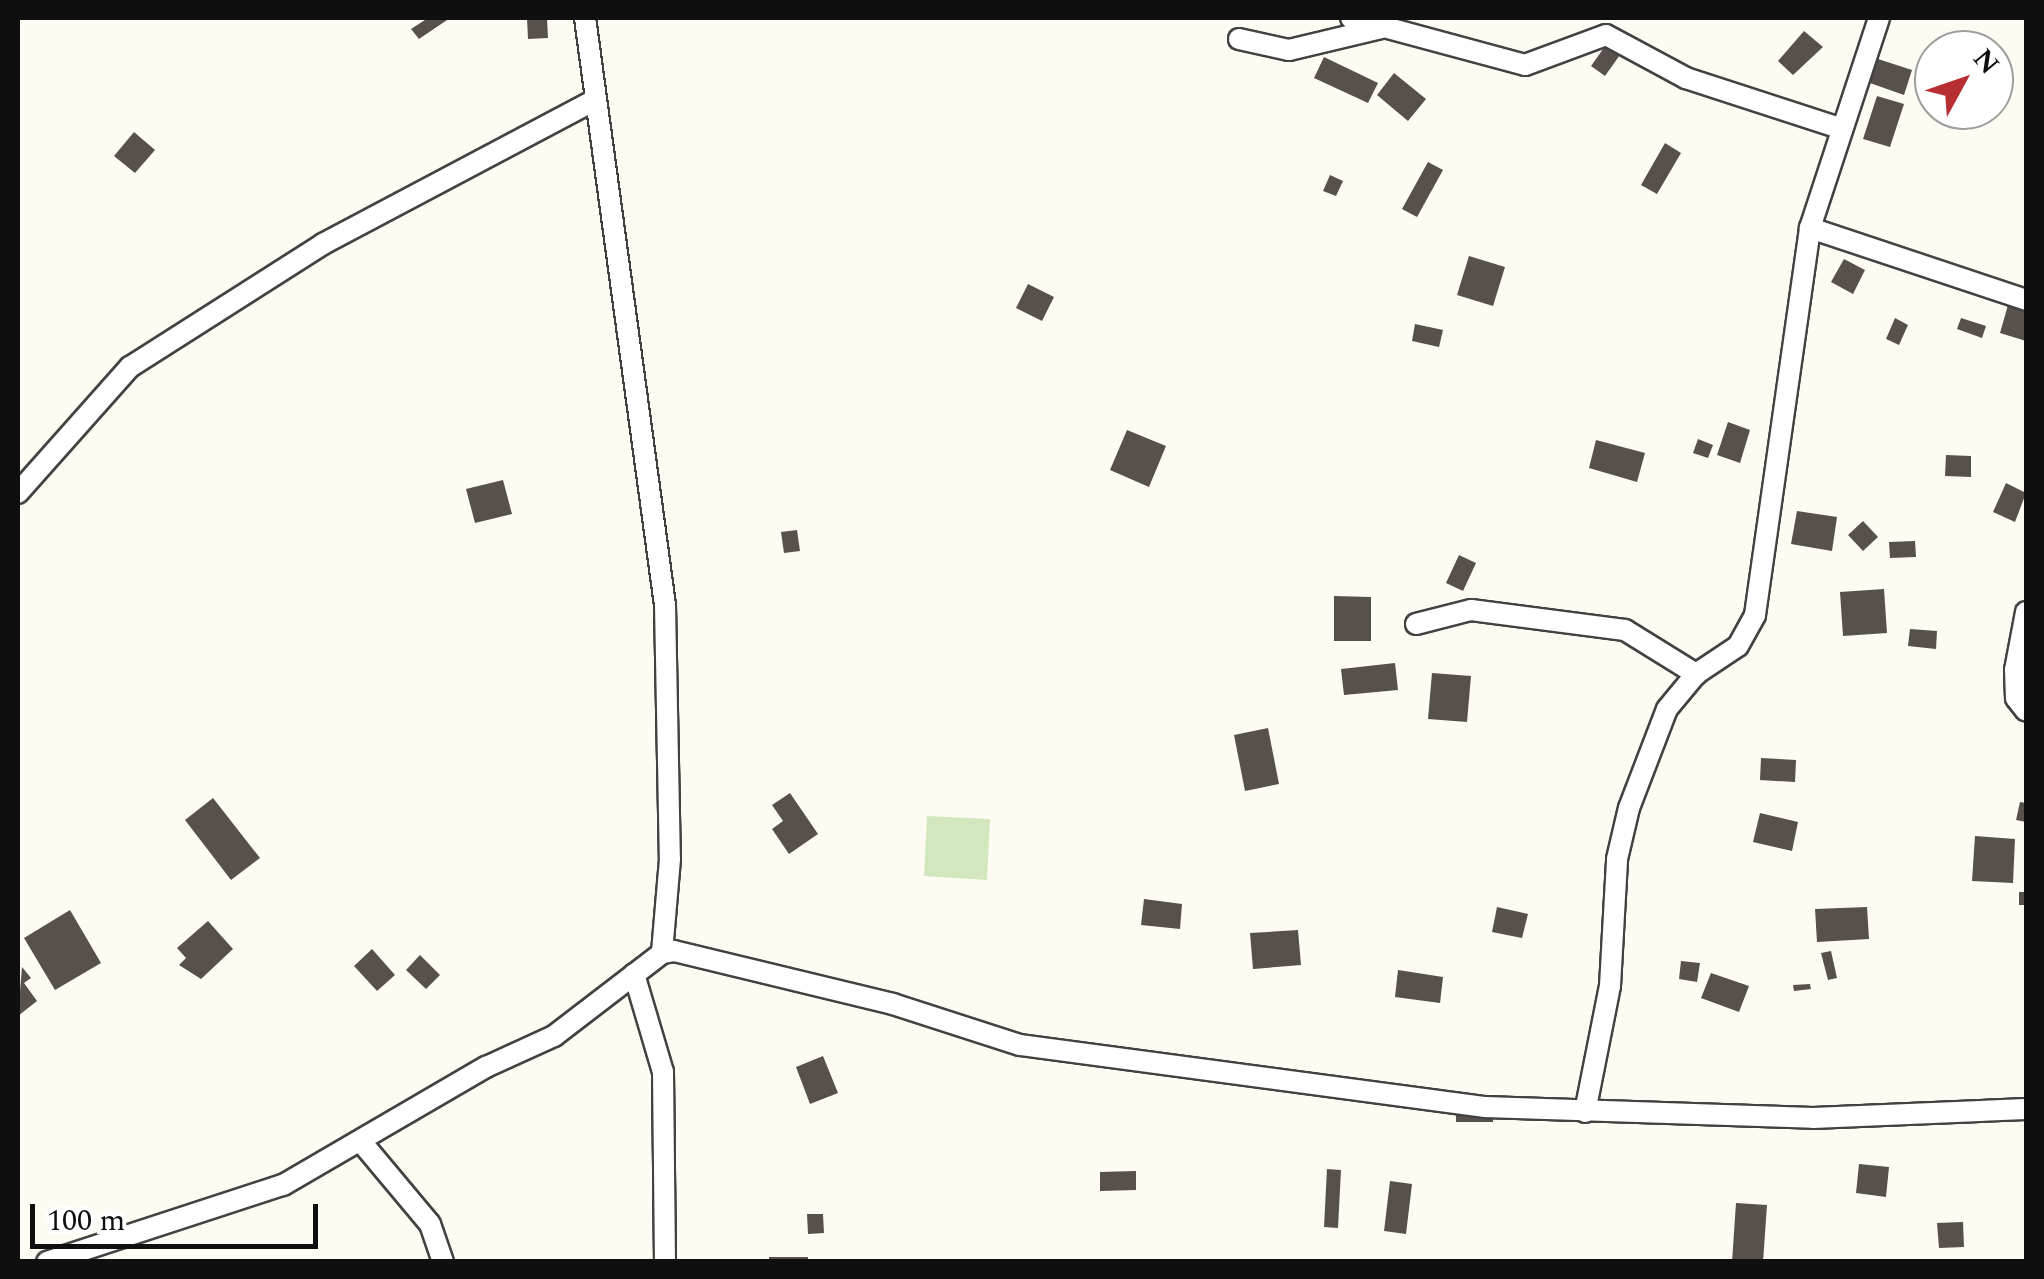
<!DOCTYPE html>
<style>
body{margin:0}
#map{position:relative;width:2044px;height:1279px;overflow:hidden;background:#fefcf2;font-family:Spectral,serif}
div>[style]{position:absolute}
.green>*{inset:0;background:#d2e7bd}
.building>*{inset:0;background:#57504c}
.roads{filter:drop-shadow(2px 0 #424242) drop-shadow(-2px 0 #424242) drop-shadow(0 2px #424242) drop-shadow(0 -2px #424242)}
.street>*{height:20px;margin:-10px;padding:0 10px;transform-origin:10px;border-radius:10px;background:#fff}
span{translate:-50% -50%;white-space:nowrap;text-align:center;line-height:1.15;-webkit-text-stroke:10px #fff;paint-order:stroke}
.frame{position:absolute;inset:0;border:20px solid #0f0f0f;pointer-events:none}
.north{position:absolute;left:1914px;top:30px;width:100px;height:100px;box-sizing:border-box;background:#fff;border:2px solid #9f9f9f;border-radius:50%;rotate:50deg;font-size:28px;font-weight:700;line-height:40px;text-align:center;color:#0f0f0f}
.north::after{content:'';display:block;margin:auto;width:35px;height:45px;background:#b72f32;clip-path:polygon(50% 0,100% 100%,50% 72%,0 100%)}
.scale{position:absolute;left:30px;top:1204px;width:288px;height:45px;box-sizing:border-box;border:5px solid #0f0f0f;border-top:0;padding-left:12px;font-size:30px;line-height:35px;white-space:nowrap;color:#0f0f0f;-webkit-text-stroke:8px #fff;paint-order:stroke}
</style>
<div id="map">
<div class="green">
<div style="clip-path:polygon(927px 816px,990px 819px,987px 880px,924px 876px)"></div>
</div>
<div class="building">
<div style="clip-path:polygon(428px 18px,450px 18px,419px 39px,411px 29px)"></div>
<div style="clip-path:polygon(527px 18px,547px 18px,548px 38px,528px 39px)"></div>
<div style="clip-path:polygon(1804px 31px,1823px 47px,1793px 75px,1778px 61px)"></div>
<div style="clip-path:polygon(1608px 42px,1622px 52px,1605px 76px,1591px 66px)"></div>
<div style="clip-path:polygon(1324px 57px,1378px 83px,1368px 103px,1314px 78px)"></div>
<div style="clip-path:polygon(1875px 58px,1912px 70px,1904px 95px,1867px 82px)"></div>
<div style="clip-path:polygon(1394px 73px,1426px 99px,1408px 121px,1377px 95px)"></div>
<div style="clip-path:polygon(1877px 96px,1904px 104px,1890px 147px,1863px 139px)"></div>
<div style="clip-path:polygon(134px 132px,155px 150px,135px 173px,114px 156px)"></div>
<div style="clip-path:polygon(1665px 143px,1681px 153px,1657px 194px,1641px 185px)"></div>
<div style="clip-path:polygon(1428px 162px,1443px 170px,1417px 217px,1402px 209px)"></div>
<div style="clip-path:polygon(1330px 175px,1343px 181px,1336px 196px,1323px 191px)"></div>
<div style="clip-path:polygon(1469px 256px,1505px 267px,1493px 306px,1457px 295px)"></div>
<div style="clip-path:polygon(1844px 259px,1865px 270px,1853px 294px,1831px 282px)"></div>
<div style="clip-path:polygon(1028px 284px,1054px 297px,1042px 321px,1016px 308px)"></div>
<div style="clip-path:polygon(2010px 298px,2026px 303px,2026px 341px,2000px 333px)"></div>
<div style="clip-path:polygon(1895px 318px,1908px 325px,1899px 345px,1886px 339px)"></div>
<div style="clip-path:polygon(1961px 318px,1986px 326px,1982px 338px,1957px 329px)"></div>
<div style="clip-path:polygon(1415px 324px,1443px 330px,1439px 347px,1412px 341px)"></div>
<div style="clip-path:polygon(1728px 422px,1750px 430px,1740px 463px,1717px 455px)"></div>
<div style="clip-path:polygon(1127px 430px,1166px 446px,1149px 487px,1110px 470px)"></div>
<div style="clip-path:polygon(1698px 439px,1713px 445px,1708px 458px,1693px 453px)"></div>
<div style="clip-path:polygon(1596px 440px,1645px 453px,1637px 482px,1589px 468px)"></div>
<div style="clip-path:polygon(1946px 455px,1971px 456px,1971px 477px,1945px 476px)"></div>
<div style="clip-path:polygon(503px 480px,512px 514px,475px 523px,466px 489px)"></div>
<div style="clip-path:polygon(2006px 483px,2026px 493px,2015px 522px,1993px 512px)"></div>
<div style="clip-path:polygon(1797px 511px,1837px 517px,1832px 551px,1791px 544px)"></div>
<div style="clip-path:polygon(1863px 521px,1878px 537px,1863px 551px,1848px 535px)"></div>
<div style="clip-path:polygon(797px 530px,800px 551px,784px 553px,781px 532px)"></div>
<div style="clip-path:polygon(1915px 541px,1916px 557px,1890px 558px,1889px 542px)"></div>
<div style="clip-path:polygon(1459px 555px,1476px 563px,1463px 591px,1446px 583px)"></div>
<div style="clip-path:polygon(1884px 589px,1887px 633px,1843px 636px,1840px 592px)"></div>
<div style="clip-path:polygon(1334px 596px,1371px 597px,1371px 641px,1334px 641px)"></div>
<div style="clip-path:polygon(1910px 629px,1937px 631px,1936px 649px,1908px 646px)"></div>
<div style="clip-path:polygon(1395px 663px,1398px 690px,1344px 695px,1341px 669px)"></div>
<div style="clip-path:polygon(1432px 673px,1471px 676px,1467px 722px,1428px 719px)"></div>
<div style="clip-path:polygon(1268px 728px,1279px 784px,1245px 791px,1234px 735px)"></div>
<div style="clip-path:polygon(1761px 758px,1796px 760px,1795px 782px,1760px 780px)"></div>
<div style="clip-path:polygon(790px 793px,818px 834px,789px 854px,772px 829px,783px 821px,772px 805px)"></div>
<div style="clip-path:polygon(213px 798px,260px 858px,231px 880px,185px 820px)"></div>
<div style="clip-path:polygon(2020px 802px,2026px 803px,2026px 822px,2016px 820px)"></div>
<div style="clip-path:polygon(1760px 813px,1798px 822px,1792px 851px,1753px 842px)"></div>
<div style="clip-path:polygon(1975px 836px,2015px 839px,2013px 883px,1972px 881px)"></div>
<div style="clip-path:polygon(2019px 892px,2026px 892px,2026px 905px,2019px 905px)"></div>
<div style="clip-path:polygon(1144px 899px,1182px 904px,1180px 929px,1141px 925px)"></div>
<div style="clip-path:polygon(1497px 907px,1528px 914px,1522px 938px,1492px 932px)"></div>
<div style="clip-path:polygon(1867px 907px,1869px 939px,1817px 942px,1815px 909px)"></div>
<div style="clip-path:polygon(70px 910px,101px 963px,55px 990px,24px 938px)"></div>
<div style="clip-path:polygon(208px 921px,233px 949px,201px 979px,179px 965px,186px 958px,177px 948px)"></div>
<div style="clip-path:polygon(1298px 930px,1301px 965px,1253px 969px,1250px 933px)"></div>
<div style="clip-path:polygon(372px 949px,395px 975px,377px 991px,354px 966px)"></div>
<div style="clip-path:polygon(1831px 951px,1837px 978px,1828px 980px,1821px 953px)"></div>
<div style="clip-path:polygon(420px 955px,440px 975px,426px 989px,406px 970px)"></div>
<div style="clip-path:polygon(1681px 961px,1700px 963px,1697px 982px,1679px 979px)"></div>
<div style="clip-path:polygon(22px 967px,31px 978px,24px 983px,37px 1001px,18px 1016px)"></div>
<div style="clip-path:polygon(1398px 970px,1443px 977px,1440px 1003px,1395px 997px)"></div>
<div style="clip-path:polygon(1711px 973px,1749px 986px,1739px 1012px,1701px 998px)"></div>
<div style="clip-path:polygon(1810px 984px,1811px 989px,1794px 991px,1793px 985px)"></div>
<div style="clip-path:polygon(823px 1056px,838px 1093px,810px 1104px,796px 1067px)"></div>
<div style="clip-path:polygon(1456px 1114px,1493px 1114px,1493px 1122px,1456px 1122px)"></div>
<div style="clip-path:polygon(1859px 1164px,1889px 1167px,1886px 1197px,1856px 1193px)"></div>
<div style="clip-path:polygon(1327px 1169px,1341px 1170px,1338px 1228px,1324px 1227px)"></div>
<div style="clip-path:polygon(1136px 1171px,1136px 1190px,1100px 1191px,1100px 1172px)"></div>
<div style="clip-path:polygon(1390px 1181px,1412px 1184px,1406px 1234px,1384px 1231px)"></div>
<div style="clip-path:polygon(1736px 1203px,1767px 1205px,1763px 1262px,1732px 1262px)"></div>
<div style="clip-path:polygon(807px 1214px,823px 1214px,824px 1233px,808px 1234px)"></div>
<div style="clip-path:polygon(1963px 1222px,1964px 1247px,1939px 1248px,1937px 1223px)"></div>
<div style="clip-path:polygon(769px 1257px,808px 1257px,808px 1262px,769px 1262px)"></div>
</div>
<div class="roads">
<div class="street">
<div style="left:585px;top:18px;width:592px;rotate:82.24deg"></div>
<div style="left:665px;top:605px;width:254px;rotate:88.9deg"></div>
<div style="left:670px;top:859px;width:94px;rotate:94.9deg"></div>
<div style="left:1351px;top:18px;width:180px;rotate:15.1deg"></div>
<div style="left:1525px;top:65px;width:86px;rotate:-20.3deg"></div>
<div style="left:1606px;top:35px;width:91px;rotate:28.3deg"></div>
<div style="left:1686px;top:78px;width:162px;rotate:18deg"></div>
<div style="left:1239px;top:39px;width:51px;rotate:12.4deg"></div>
<div style="left:1289px;top:50px;width:95px;rotate:-13.4deg"></div>
<div style="left:1810px;top:228px;width:228px;rotate:18.4deg"></div>
<div style="left:18px;top:493px;width:169px;rotate:-48.4deg"></div>
<div style="left:130px;top:367px;width:229px;rotate:-32.5deg"></div>
<div style="left:323px;top:244px;width:308px;rotate:-27.9deg"></div>
<div style="left:2026px;top:612px;width:59px;rotate:100.7deg"></div>
<div style="left:2015px;top:670px;width:28px;rotate:88deg"></div>
<div style="left:2016px;top:698px;width:16px;rotate:52deg"></div>
<div style="left:1416px;top:624px;width:57px;rotate:-14.3deg"></div>
<div style="left:1471px;top:610px;width:155px;rotate:7.4deg"></div>
<div style="left:1625px;top:630px;width:84px;rotate:31.8deg"></div>
<div style="left:634px;top:974px;width:102px;rotate:73.5deg"></div>
<div style="left:663px;top:1072px;width:190px;rotate:89.4deg"></div>
<div style="left:1585px;top:1112px;width:128px;rotate:-78.8deg"></div>
<div style="left:1610px;top:986px;width:127px;rotate:-86.8deg"></div>
<div style="left:1617px;top:859px;width:52px;rotate:-76.8deg"></div>
<div style="left:1629px;top:808px;width:106px;rotate:-69deg"></div>
<div style="left:1667px;top:709px;width:45px;rotate:-50.4deg"></div>
<div style="left:1696px;top:674px;width:50px;rotate:-33.7deg"></div>
<div style="left:1738px;top:646px;width:35px;rotate:-61deg"></div>
<div style="left:1755px;top:615px;width:391px;rotate:-81.9deg"></div>
<div style="left:1810px;top:228px;width:221px;rotate:-71.8deg"></div>
<div style="left:363px;top:1144px;width:104px;rotate:50.1deg"></div>
<div style="left:430px;top:1224px;width:40px;rotate:71.1deg"></div>
<div style="left:47px;top:1262px;width:248px;rotate:-18.1deg"></div>
<div style="left:283px;top:1185px;width:235px;rotate:-30.2deg"></div>
<div style="left:486px;top:1067px;width:75px;rotate:-24.5deg"></div>
<div style="left:554px;top:1036px;width:136px;rotate:-37.5deg"></div>
<div style="left:662px;top:953px;width:12px;rotate:-9deg"></div>
<div style="left:674px;top:951px;width:225px;rotate:13.6deg"></div>
<div style="left:893px;top:1004px;width:133px;rotate:17.9deg"></div>
<div style="left:1020px;top:1045px;width:469px;rotate:7.6deg"></div>
<div style="left:1485px;top:1107px;width:328px;rotate:1.9deg"></div>
<div style="left:1813px;top:1118px;width:213px;rotate:-2.4deg"></div>
</div>
</div>
<div class="frame"></div>
<div class="north">N</div>
<div class="scale">100 m</div>
</div>
